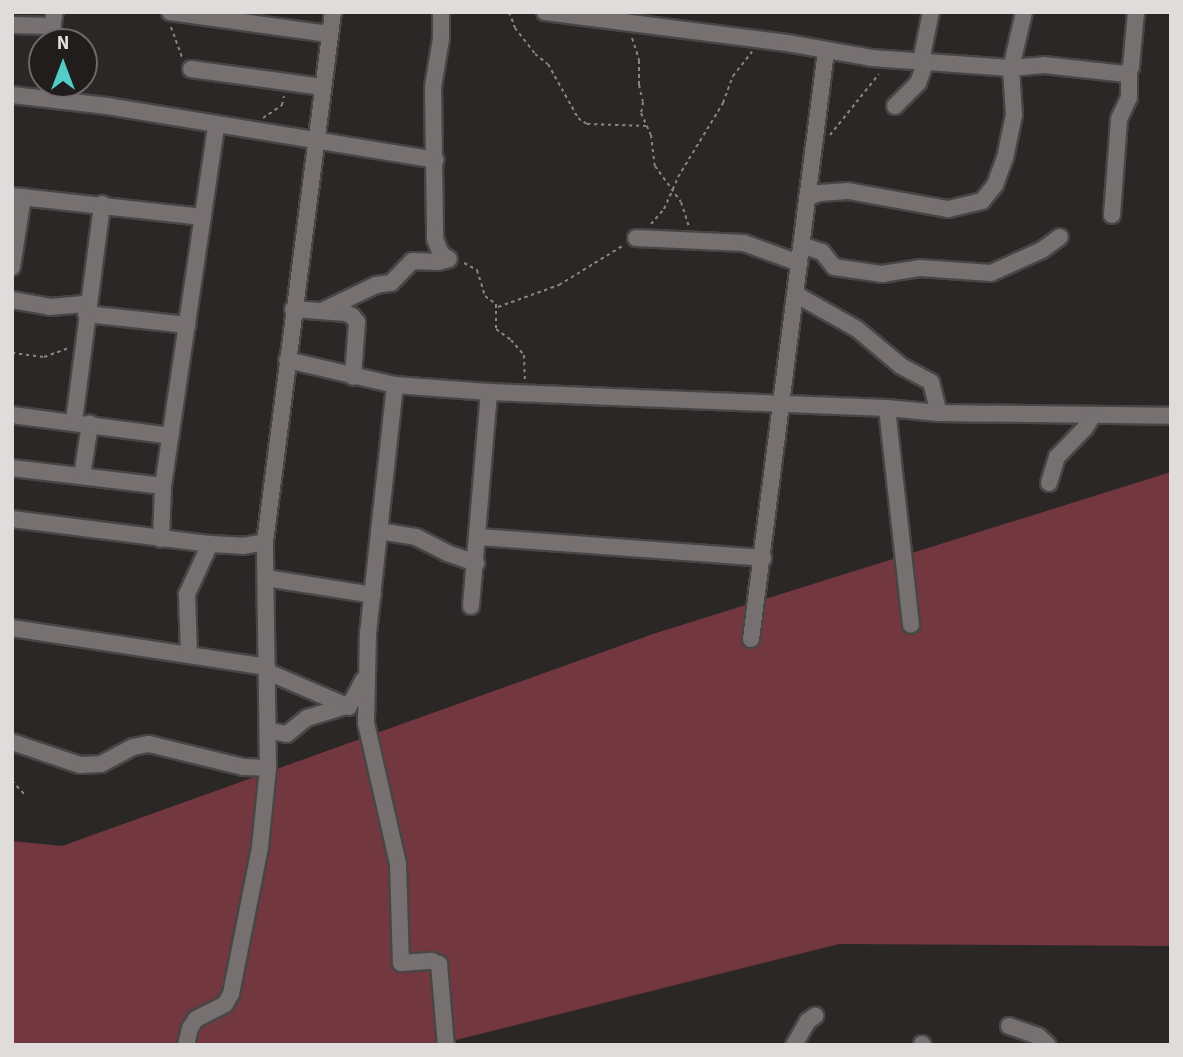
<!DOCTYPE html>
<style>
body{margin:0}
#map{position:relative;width:1183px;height:1057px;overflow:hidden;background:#2b2727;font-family:"Source Sans 3",sans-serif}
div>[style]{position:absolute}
.green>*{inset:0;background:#733740}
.path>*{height:2px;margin-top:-1px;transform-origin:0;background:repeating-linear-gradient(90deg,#898585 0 3.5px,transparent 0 7px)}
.roads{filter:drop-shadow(2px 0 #494545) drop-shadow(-2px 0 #494545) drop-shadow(0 2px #494545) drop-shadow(0 -2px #494545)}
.minor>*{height:16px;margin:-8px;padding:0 8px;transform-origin:8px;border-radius:8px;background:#767071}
span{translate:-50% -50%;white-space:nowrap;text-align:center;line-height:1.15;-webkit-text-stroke:5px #221d1d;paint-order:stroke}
.frame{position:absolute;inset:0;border:14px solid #e0dcdc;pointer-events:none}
.north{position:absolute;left:28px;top:28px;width:70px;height:70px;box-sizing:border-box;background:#221d1d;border:2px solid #6e6969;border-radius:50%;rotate:0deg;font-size:19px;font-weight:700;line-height:28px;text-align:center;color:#e0dcdc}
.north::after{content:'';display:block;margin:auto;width:24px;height:32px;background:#53cdc9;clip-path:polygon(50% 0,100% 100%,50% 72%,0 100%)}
</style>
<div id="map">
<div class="green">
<div style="clip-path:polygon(1171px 472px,1171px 946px,839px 944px,436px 1045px,12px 1045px,12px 841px,62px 846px,653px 634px)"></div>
</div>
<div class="path">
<div style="left:509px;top:12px;width:17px;rotate:69deg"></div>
<div style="left:515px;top:28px;width:33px;rotate:52deg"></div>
<div style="left:535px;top:54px;width:16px;rotate:38deg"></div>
<div style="left:548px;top:64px;width:62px;rotate:60.9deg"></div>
<div style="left:578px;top:118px;width:11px;rotate:34deg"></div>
<div style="left:587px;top:124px;width:60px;rotate:1.9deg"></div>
<div style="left:171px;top:27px;width:33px;rotate:70deg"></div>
<div style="left:632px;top:38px;width:23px;rotate:72deg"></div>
<div style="left:639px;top:60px;width:25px;rotate:90deg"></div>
<div style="left:639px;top:85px;width:17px;rotate:77deg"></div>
<div style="left:643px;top:102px;width:11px;rotate:100deg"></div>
<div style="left:641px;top:113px;width:24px;rotate:66deg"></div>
<div style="left:651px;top:135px;width:31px;rotate:83deg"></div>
<div style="left:655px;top:166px;width:44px;rotate:54.2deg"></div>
<div style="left:681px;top:202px;width:26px;rotate:72deg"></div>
<div style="left:263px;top:118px;width:23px;rotate:-34deg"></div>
<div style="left:282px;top:105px;width:9px;rotate:-77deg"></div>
<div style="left:830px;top:135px;width:78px;rotate:-51.2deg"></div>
<div style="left:651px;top:224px;width:20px;rotate:-49deg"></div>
<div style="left:664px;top:209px;width:35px;rotate:-66deg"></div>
<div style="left:678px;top:177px;width:87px;rotate:-58.7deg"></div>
<div style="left:723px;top:103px;width:29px;rotate:-70deg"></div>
<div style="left:733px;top:76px;width:31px;rotate:-52deg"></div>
<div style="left:464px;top:263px;width:15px;rotate:28deg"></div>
<div style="left:477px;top:270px;width:27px;rotate:73deg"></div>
<div style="left:485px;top:296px;width:14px;rotate:36deg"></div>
<div style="left:496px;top:304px;width:25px;rotate:90deg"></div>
<div style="left:496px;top:329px;width:19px;rotate:36deg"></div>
<div style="left:511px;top:340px;width:20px;rotate:49deg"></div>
<div style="left:524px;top:355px;width:24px;rotate:88deg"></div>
<div style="left:498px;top:307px;width:65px;rotate:-19.8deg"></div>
<div style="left:559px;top:285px;width:76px;rotate:-31.6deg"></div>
<div style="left:12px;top:353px;width:32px;rotate:7deg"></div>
<div style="left:44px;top:357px;width:27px;rotate:-20deg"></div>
<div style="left:12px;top:781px;width:21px;rotate:47deg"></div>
</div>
<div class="roads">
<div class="minor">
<div style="left:170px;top:12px;width:160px;rotate:7.9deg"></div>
<div style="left:441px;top:12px;width:27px;rotate:90deg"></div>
<div style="left:441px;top:39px;width:49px;rotate:99.5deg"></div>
<div style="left:433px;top:87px;width:152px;rotate:89.2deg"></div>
<div style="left:435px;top:239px;width:16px;rotate:68deg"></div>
<div style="left:441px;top:254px;width:9px;rotate:32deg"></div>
<div style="left:545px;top:12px;width:244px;rotate:7.3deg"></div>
<div style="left:787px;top:43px;width:86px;rotate:10deg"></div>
<div style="left:872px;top:58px;width:139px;rotate:4.1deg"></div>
<div style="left:1011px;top:68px;width:33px;rotate:-5deg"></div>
<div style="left:1044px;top:65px;width:81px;rotate:6.3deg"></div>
<div style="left:1125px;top:74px;width:9px;rotate:-49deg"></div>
<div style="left:1131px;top:67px;width:55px;rotate:-84.8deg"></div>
<div style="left:12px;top:25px;width:41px;rotate:1.4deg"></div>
<div style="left:50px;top:42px;width:30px;rotate:-81deg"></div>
<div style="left:921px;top:61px;width:50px;rotate:-78.5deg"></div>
<div style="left:191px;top:69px;width:133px;rotate:7.8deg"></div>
<div style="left:12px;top:95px;width:96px;rotate:6.6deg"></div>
<div style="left:107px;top:106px;width:333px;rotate:9.3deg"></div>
<div style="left:895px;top:106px;width:33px;rotate:-45deg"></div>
<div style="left:918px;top:83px;width:23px;rotate:-70deg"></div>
<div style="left:12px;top:196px;width:192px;rotate:6.3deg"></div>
<div style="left:807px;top:197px;width:14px;rotate:-17deg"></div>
<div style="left:820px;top:193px;width:28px;rotate:-4deg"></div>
<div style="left:848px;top:191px;width:102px;rotate:10.2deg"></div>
<div style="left:948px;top:209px;width:35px;rotate:-13deg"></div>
<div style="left:982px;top:201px;width:21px;rotate:-51deg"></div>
<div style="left:995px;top:185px;width:29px;rotate:-70deg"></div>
<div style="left:1005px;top:158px;width:44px;rotate:-78.2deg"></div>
<div style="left:1014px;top:115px;width:47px;rotate:-93.7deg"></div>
<div style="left:1011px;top:68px;width:57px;rotate:-76.9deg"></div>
<div style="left:1112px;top:215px;width:96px;rotate:-85.8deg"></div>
<div style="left:1119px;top:119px;width:23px;rotate:-65deg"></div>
<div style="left:1129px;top:98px;width:26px;rotate:-90deg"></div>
<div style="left:636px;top:238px;width:108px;rotate:2.7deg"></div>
<div style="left:744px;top:243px;width:59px;rotate:20deg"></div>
<div style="left:801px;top:245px;width:22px;rotate:18deg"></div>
<div style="left:822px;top:252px;width:19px;rotate:51deg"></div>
<div style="left:834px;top:267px;width:49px;rotate:8.3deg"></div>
<div style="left:882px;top:274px;width:38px;rotate:-9deg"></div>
<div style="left:920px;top:268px;width:71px;rotate:4deg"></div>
<div style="left:991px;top:273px;width:56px;rotate:-24.3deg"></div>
<div style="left:1042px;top:250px;width:22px;rotate:-36deg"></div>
<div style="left:12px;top:267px;width:71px;rotate:-81.1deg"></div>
<div style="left:795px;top:294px;width:71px;rotate:29.4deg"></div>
<div style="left:857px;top:329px;width:57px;rotate:40.1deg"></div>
<div style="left:901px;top:366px;width:34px;rotate:28deg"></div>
<div style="left:931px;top:382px;width:32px;rotate:76deg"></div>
<div style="left:12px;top:300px;width:39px;rotate:10deg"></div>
<div style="left:50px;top:307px;width:37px;rotate:-5deg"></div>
<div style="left:293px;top:309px;width:53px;rotate:4.3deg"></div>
<div style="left:346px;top:313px;width:7px;rotate:27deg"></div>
<div style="left:352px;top:316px;width:8px;rotate:50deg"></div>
<div style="left:357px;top:322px;width:55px;rotate:94.2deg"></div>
<div style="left:322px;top:311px;width:60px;rotate:-25.7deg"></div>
<div style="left:376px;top:285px;width:15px;rotate:-8deg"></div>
<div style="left:391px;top:283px;width:30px;rotate:-46deg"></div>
<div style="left:412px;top:261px;width:26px;rotate:2deg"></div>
<div style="left:438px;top:262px;width:11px;rotate:-15deg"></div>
<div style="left:86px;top:314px;width:102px;rotate:6.2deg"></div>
<div style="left:287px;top:360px;width:111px;rotate:13deg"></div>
<div style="left:395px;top:385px;width:94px;rotate:4.3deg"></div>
<div style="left:489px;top:392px;width:398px;rotate:2.3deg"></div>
<div style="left:887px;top:408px;width:52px;rotate:5.5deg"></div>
<div style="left:939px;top:413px;width:232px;rotate:0.7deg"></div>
<div style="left:395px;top:385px;width:249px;rotate:96.2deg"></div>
<div style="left:368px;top:633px;width:90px;rotate:91.3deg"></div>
<div style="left:366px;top:723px;width:145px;rotate:77.2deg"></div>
<div style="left:398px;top:864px;width:99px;rotate:88.3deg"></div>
<div style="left:401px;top:963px;width:31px;rotate:-4deg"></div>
<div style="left:432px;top:961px;width:8px;rotate:23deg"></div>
<div style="left:439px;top:964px;width:81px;rotate:85.1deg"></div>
<div style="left:887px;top:408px;width:218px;rotate:83.7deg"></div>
<div style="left:12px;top:415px;width:160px;rotate:7.5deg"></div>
<div style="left:74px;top:421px;width:219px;rotate:-82.6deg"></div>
<div style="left:12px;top:468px;width:152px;rotate:6.8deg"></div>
<div style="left:82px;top:476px;width:53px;rotate:-81.3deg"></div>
<div style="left:1049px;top:483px;width:27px;rotate:-73deg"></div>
<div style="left:1057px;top:457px;width:40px;rotate:-46deg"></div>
<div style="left:1085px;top:428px;width:13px;rotate:-58deg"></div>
<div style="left:12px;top:519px;width:200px;rotate:7.2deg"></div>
<div style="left:210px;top:544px;width:33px;rotate:3deg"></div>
<div style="left:243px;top:546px;width:22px;rotate:-10deg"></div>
<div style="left:379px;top:531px;width:37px;rotate:9deg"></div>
<div style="left:416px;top:537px;width:35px;rotate:27deg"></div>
<div style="left:447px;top:553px;width:31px;rotate:19deg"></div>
<div style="left:479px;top:537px;width:285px;rotate:4.2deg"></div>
<div style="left:161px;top:539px;width:53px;rotate:-87.8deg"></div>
<div style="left:163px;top:486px;width:364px;rotate:-81.6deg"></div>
<div style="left:266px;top:578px;width:108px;rotate:9deg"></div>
<div style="left:471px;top:606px;width:215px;rotate:-85.2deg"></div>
<div style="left:12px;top:628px;width:258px;rotate:8.7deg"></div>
<div style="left:751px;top:639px;width:593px;rotate:-82.73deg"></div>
<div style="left:189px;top:655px;width:61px;rotate:-91.9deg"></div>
<div style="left:187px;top:594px;width:55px;rotate:-65.3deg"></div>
<div style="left:268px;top:672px;width:88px;rotate:23.4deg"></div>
<div style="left:269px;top:731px;width:18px;rotate:9deg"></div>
<div style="left:287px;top:734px;width:26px;rotate:-39deg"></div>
<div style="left:307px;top:718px;width:41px;rotate:-17.1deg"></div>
<div style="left:346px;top:706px;width:9px;rotate:-41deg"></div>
<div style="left:353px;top:700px;width:22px;rotate:-63deg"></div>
<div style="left:12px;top:742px;width:72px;rotate:18.7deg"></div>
<div style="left:80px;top:765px;width:21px;rotate:-3deg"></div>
<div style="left:101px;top:764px;width:36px;rotate:-28deg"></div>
<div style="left:133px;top:747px;width:16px;rotate:-11deg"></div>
<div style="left:149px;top:744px;width:97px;rotate:13.7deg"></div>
<div style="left:243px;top:767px;width:25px;rotate:2deg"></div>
<div style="left:1009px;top:1026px;width:31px;rotate:19deg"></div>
<div style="left:1038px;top:1036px;width:13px;rotate:42deg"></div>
<div style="left:922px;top:1044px;width:1px;rotate:45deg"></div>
<div style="left:186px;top:1045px;width:17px;rotate:-77deg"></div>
<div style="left:190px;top:1028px;width:11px;rotate:-56deg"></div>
<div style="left:196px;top:1019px;width:33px;rotate:-27deg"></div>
<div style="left:225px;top:1004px;width:12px;rotate:-59deg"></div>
<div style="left:231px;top:994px;width:150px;rotate:-78.8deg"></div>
<div style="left:260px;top:847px;width:79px;rotate:-84.2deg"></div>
<div style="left:268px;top:768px;width:226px;rotate:-90.8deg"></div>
<div style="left:265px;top:542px;width:534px;rotate:-82.69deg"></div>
<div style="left:794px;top:1045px;width:28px;rotate:-60deg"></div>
<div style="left:808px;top:1021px;width:9px;rotate:-36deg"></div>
</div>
</div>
<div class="frame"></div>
<div class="north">N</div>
</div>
